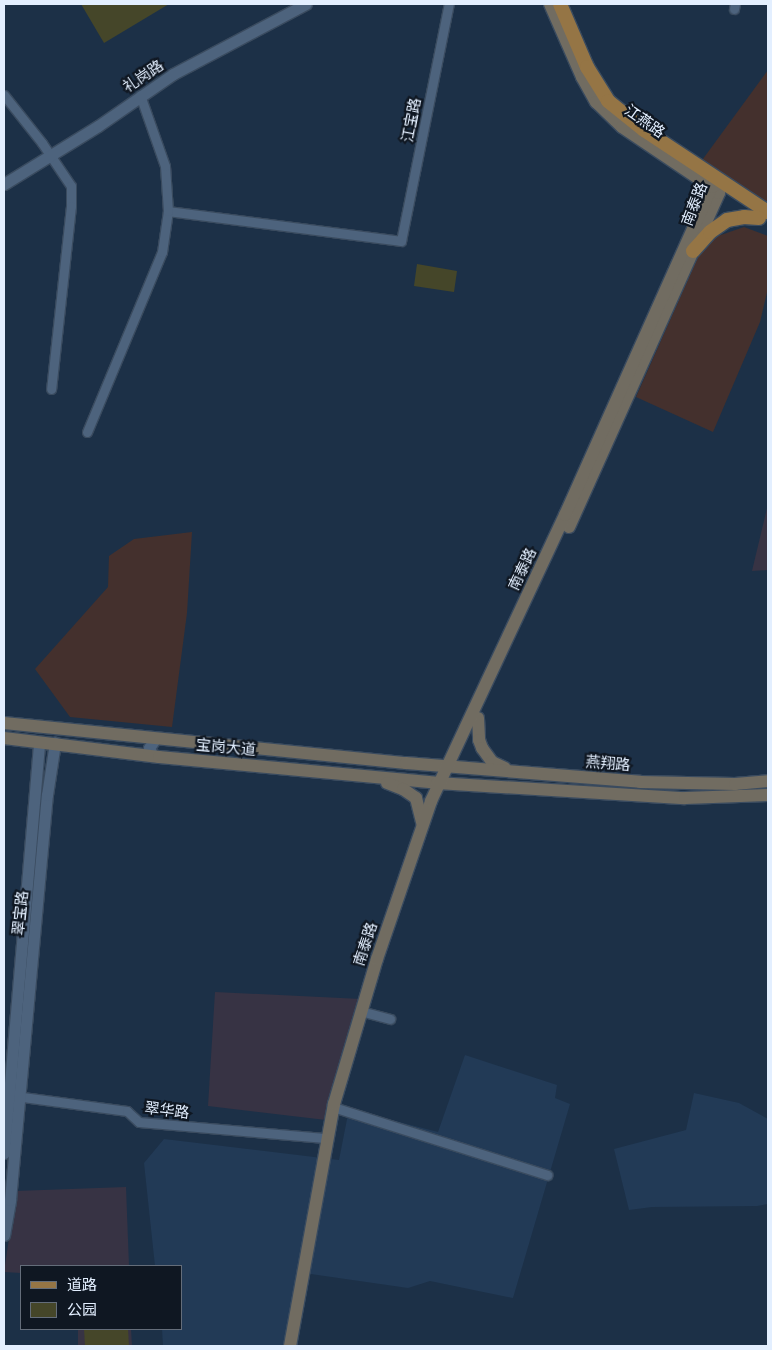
<!DOCTYPE html>
<meta charset="utf-8">
<style>
body{margin:0}
#map{position:relative;width:772px;height:1350px;overflow:hidden;background:#1c3047;font-family:Poppins,"Noto Sans SC",sans-serif}
div>[style]{position:absolute}
.commercial>*{inset:0;background:#44302d}
.built>*{inset:0;background:#223a56}
.education>*{inset:0;background:#373344}
.green>*{inset:0;background:#454629}
.roads{filter:drop-shadow(1px 0 #3a4b5f) drop-shadow(-1px 0 #3a4b5f) drop-shadow(0 1px #3a4b5f) drop-shadow(0 -1px #3a4b5f)}
.minor>*{height:9px;margin:-4.5px;padding:0 4.5px;transform-origin:4.5px;border-radius:4.5px;background:#4d637d}
.tertiary>*{height:11px;margin:-5.5px;padding:0 5.5px;transform-origin:5.5px;border-radius:5.5px;background:#4d637d}
.secondary>*{height:12px;margin:-6px;padding:0 6px;transform-origin:6px;border-radius:6px;background:#716c61}
.primary>*{height:14px;margin:-7px;padding:0 7px;transform-origin:7px;border-radius:7px;background:#957545}
span{translate:-50% -50%;white-space:nowrap;text-align:center;line-height:1.15;-webkit-text-stroke:4.5px #0f1722;paint-order:stroke}
.street-label{font-size:15px;color:#e3efff}
.frame{position:absolute;inset:0;border:5px solid #e3efff;pointer-events:none}
.legend{position:absolute;left:20px;top:1265px;width:162px;height:65px;box-sizing:border-box;background:#0f1722;border:1px solid #646d7a;margin:0;padding:6px 9px;list-style:none;font-size:15px;color:#e3efff}
.legend li{display:flex;align-items:center;gap:10px;height:25px}
.legend b{width:25px;border:1px solid #646d7a}
</style>
<div id="map">
<div class="commercial">
<div style="clip-path:polygon(768px 70px,768px 204px,700px 163px)"></div>
<div style="clip-path:polygon(744px 227px,768px 236px,768px 288px,760px 322px,713px 432px,636px 397px,701px 250px,715px 237px)"></div>
<div style="clip-path:polygon(192px 532px,187px 613px,172px 727px,70px 717px,35px 669px,108px 587px,109px 556px,134px 539px)"></div>
</div>
<div class="built">
<div style="clip-path:polygon(465px 1055px,557px 1085px,555px 1098px,570px 1104px,513px 1298px,430px 1281px,408px 1288px,297px 1272px,283px 1346px,163px 1346px,162px 1329px,181px 1329px,181px 1266px,155px 1266px,144px 1163px,164px 1139px,339px 1160px,349px 1109px,438px 1132px)"></div>
<div style="clip-path:polygon(694px 1093px,739px 1103px,768px 1119px,768px 1204px,757px 1206px,652px 1207px,629px 1210px,614px 1149px,686px 1130px)"></div>
</div>
<div class="education">
<div style="clip-path:polygon(768px 504px,768px 570px,752px 571px)"></div>
<div style="clip-path:polygon(215px 992px,361px 999px,326px 1120px,208px 1106px)"></div>
<div style="clip-path:polygon(126px 1187px,129px 1266px,21px 1266px,21px 1273px,4px 1272px,16px 1191px)"></div>
<div style="clip-path:polygon(78px 1329px,131px 1329px,132px 1346px,78px 1346px)"></div>
</div>
<div class="green">
<div style="clip-path:polygon(81px 4px,169px 4px,104px 43px)"></div>
<div style="clip-path:polygon(417px 264px,457px 271px,454px 292px,414px 286px)"></div>
<div style="clip-path:polygon(84px 1329px,128px 1329px,129px 1346px,85px 1346px)"></div>
</div>
<div class="roads">
<div class="minor">
<div style="left:734px;top:9px;width:5px;rotate:-79deg"></div>
<div style="left:4px;top:95px;width:61px;rotate:51.6deg"></div>
<div style="left:42px;top:143px;width:52px;rotate:56deg"></div>
<div style="left:71px;top:186px;width:20px;rotate:90deg"></div>
<div style="left:71px;top:206px;width:184px;rotate:96.2deg"></div>
<div style="left:168px;top:211px;width:235px;rotate:7.3deg"></div>
<div style="left:401px;top:241px;width:242px;rotate:-78.6deg"></div>
<div style="left:87px;top:432px;width:195px;rotate:-67.4deg"></div>
<div style="left:162px;top:252px;width:41px;rotate:-81.7deg"></div>
<div style="left:168px;top:211px;width:45px;rotate:-93.8deg"></div>
<div style="left:165px;top:166px;width:75px;rotate:-109.4deg"></div>
<div style="left:368px;top:1013px;width:23px;rotate:15deg"></div>
<div style="left:15px;top:1096px;width:113px;rotate:7.6deg"></div>
<div style="left:127px;top:1111px;width:16px;rotate:43deg"></div>
<div style="left:139px;top:1122px;width:189px;rotate:4.9deg"></div>
<div style="left:333px;top:1107px;width:225px;rotate:17.6deg"></div>
</div>
<div class="tertiary">
<div style="left:4px;top:184px;width:110px;rotate:-31.7deg"></div>
<div style="left:98px;top:126px;width:91px;rotate:-34.7deg"></div>
<div style="left:173px;top:74px;width:150px;rotate:-27.8deg"></div>
<div style="left:153px;top:756px;width:9px;rotate:-117deg"></div>
<div style="left:149px;top:748px;width:11px;rotate:-56deg"></div>
<div style="left:4px;top:1153px;width:412px;rotate:-85.1deg"></div>
<div style="left:4px;top:1235px;width:36px;rotate:-80deg"></div>
<div style="left:10px;top:1200px;width:407px;rotate:-84.8deg"></div>
<div style="left:47px;top:795px;width:53px;rotate:-81.3deg"></div>
</div>
<div class="secondary">
<div style="left:550px;top:4px;width:80px;rotate:66.3deg"></div>
<div style="left:582px;top:77px;width:29px;rotate:61deg"></div>
<div style="left:596px;top:102px;width:36px;rotate:44deg"></div>
<div style="left:622px;top:127px;width:115px;rotate:34deg"></div>
<div style="left:569px;top:527px;width:366px;rotate:-65.8deg"></div>
<div style="left:719px;top:193px;width:11px;rotate:-80deg"></div>
<div style="left:478px;top:718px;width:22px;rotate:87deg"></div>
<div style="left:479px;top:740px;width:9px;rotate:69deg"></div>
<div style="left:482px;top:748px;width:17px;rotate:54deg"></div>
<div style="left:492px;top:762px;width:14px;rotate:25deg"></div>
<div style="left:4px;top:723px;width:404px;rotate:5.7deg"></div>
<div style="left:406px;top:763px;width:235px;rotate:4.6deg"></div>
<div style="left:640px;top:782px;width:95px;rotate:1.2deg"></div>
<div style="left:735px;top:784px;width:33px;rotate:-5deg"></div>
<div style="left:4px;top:738px;width:156px;rotate:7deg"></div>
<div style="left:159px;top:757px;width:279px;rotate:5.3deg"></div>
<div style="left:437px;top:783px;width:248px;rotate:3.5deg"></div>
<div style="left:685px;top:798px;width:83px;rotate:-2.1deg"></div>
<div style="left:387px;top:783px;width:17px;rotate:21deg"></div>
<div style="left:403px;top:789px;width:16px;rotate:35deg"></div>
<div style="left:416px;top:798px;width:25px;rotate:76deg"></div>
<div style="left:290px;top:1346px;width:246px;rotate:-79.7deg"></div>
<div style="left:334px;top:1104px;width:151px;rotate:-73.5deg"></div>
<div style="left:377px;top:959px;width:167px;rotate:-71.1deg"></div>
<div style="left:431px;top:801px;width:316px;rotate:-64.9deg"></div>
<div style="left:565px;top:515px;width:359px;rotate:-65.9deg"></div>
<div style="left:712px;top:187px;width:10px;rotate:-29deg"></div>
</div>
<div class="primary">
<div style="left:560px;top:4px;width:69px;rotate:66.8deg"></div>
<div style="left:587px;top:67px;width:40px;rotate:58deg"></div>
<div style="left:608px;top:101px;width:46px;rotate:38.9deg"></div>
<div style="left:644px;top:130px;width:149px;rotate:33.5deg"></div>
<div style="left:693px;top:251px;width:25px;rotate:-48deg"></div>
<div style="left:710px;top:232px;width:21px;rotate:-35deg"></div>
<div style="left:727px;top:220px;width:17px;rotate:-10deg"></div>
<div style="left:744px;top:217px;width:15px;rotate:4deg"></div>
</div>
</div>
<div class="street-label">
<span style="left:143px;top:76px;rotate:-34deg">礼岗路</span>
<span style="left:411px;top:120px;rotate:-79deg">江宝路</span>
<span style="left:645px;top:121px;rotate:35deg">江燕路</span>
<span style="left:694px;top:204px;rotate:-69deg">南泰路</span>
<span style="left:522px;top:569px;rotate:-65deg">南泰路</span>
<span style="left:226px;top:747px;rotate:5deg">宝岗大道</span>
<span style="left:608px;top:763px;rotate:5deg">燕翔路</span>
<span style="left:20px;top:913px;rotate:-84deg">翠宝路</span>
<span style="left:365px;top:944px;rotate:-72deg">南泰路</span>
<span style="left:167px;top:1110px;rotate:7deg">翠华路</span>
</div>
<div class="frame"></div>
<ul class="legend">
<li><b style="height:6px;background:#957545"></b>道路</li>
<li><b style="height:14px;background:#454629"></b>公园</li>
</ul>
</div>
